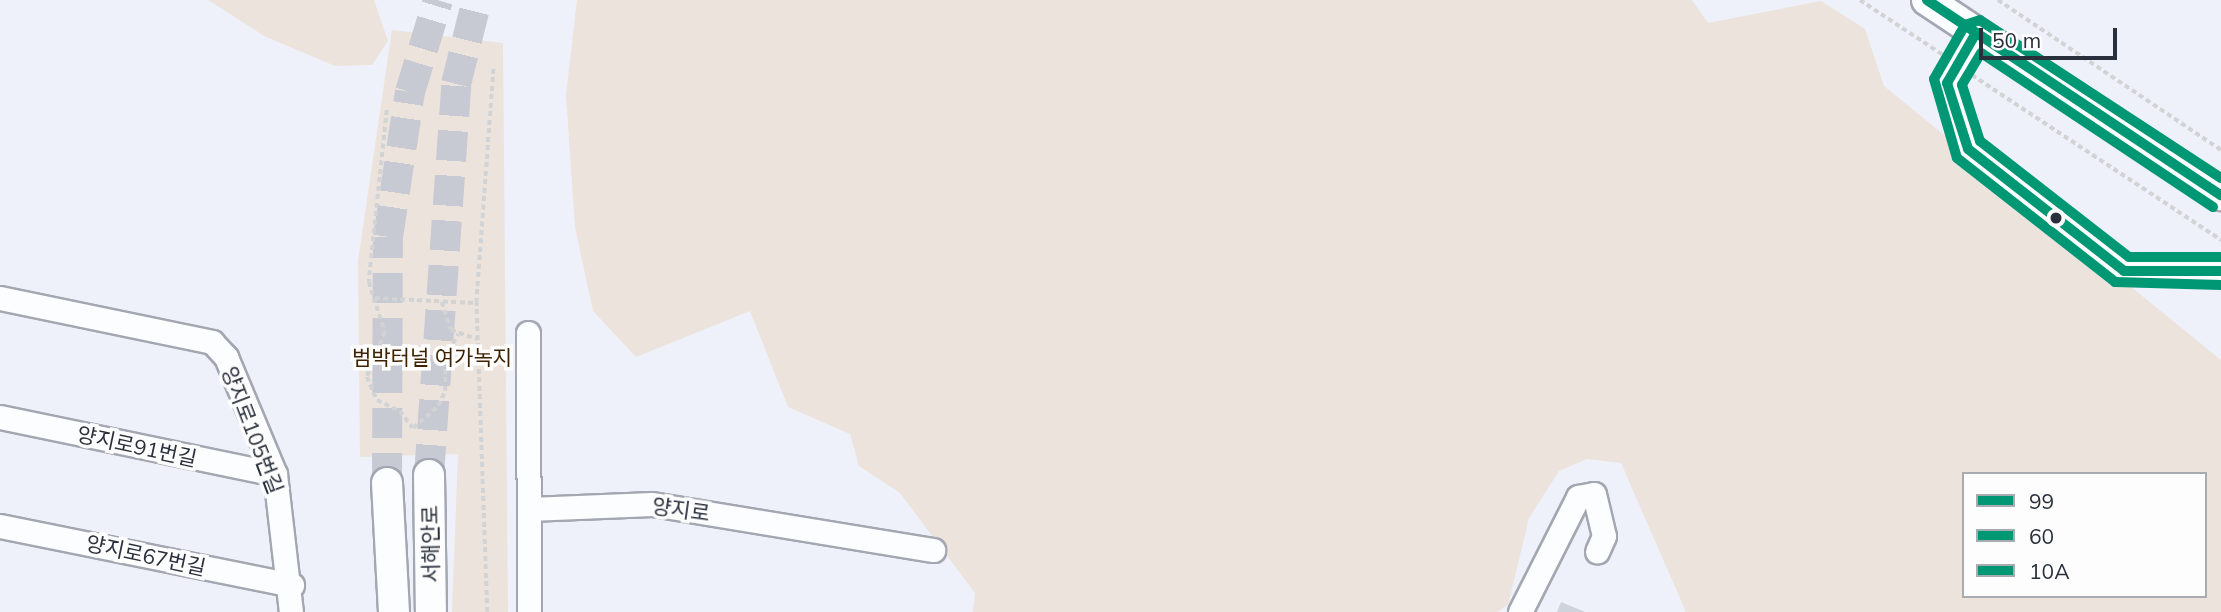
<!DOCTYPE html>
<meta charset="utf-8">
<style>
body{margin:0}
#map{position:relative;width:2221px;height:612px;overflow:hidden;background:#eef1f9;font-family:Mulish,"Noto Sans KR",sans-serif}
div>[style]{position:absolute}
.green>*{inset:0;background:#ece3dc}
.building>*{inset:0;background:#cfd3dc}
.major-tunnel>*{height:30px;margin-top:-15px;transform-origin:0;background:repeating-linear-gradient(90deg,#c7cad3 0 30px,transparent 0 45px)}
.path>*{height:3.5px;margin-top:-1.75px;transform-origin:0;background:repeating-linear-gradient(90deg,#d1d3d5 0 5px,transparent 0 8.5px)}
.roads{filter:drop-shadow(2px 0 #a3a7b1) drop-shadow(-2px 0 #a3a7b1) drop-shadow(0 2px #a3a7b1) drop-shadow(0 -2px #a3a7b1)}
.minor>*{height:23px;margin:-11.5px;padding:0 11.5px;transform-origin:11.5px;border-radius:11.5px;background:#fcfdfe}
.major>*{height:30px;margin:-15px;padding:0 15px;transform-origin:15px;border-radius:15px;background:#fcfdfe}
.bus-1>*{height:10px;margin:-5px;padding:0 5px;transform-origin:5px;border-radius:5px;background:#009775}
.bus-2>*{height:10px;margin:-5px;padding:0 5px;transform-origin:5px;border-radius:5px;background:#009775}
.bus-3>*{height:10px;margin:-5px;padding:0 5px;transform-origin:5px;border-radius:5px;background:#009775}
.dots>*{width:19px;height:19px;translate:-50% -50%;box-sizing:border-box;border:4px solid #fdfdfd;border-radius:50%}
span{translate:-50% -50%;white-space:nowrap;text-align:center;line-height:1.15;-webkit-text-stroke:7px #fdfdfd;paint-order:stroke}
.park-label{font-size:21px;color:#3d2301}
.street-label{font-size:21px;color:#29303c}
.legend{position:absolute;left:1962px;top:472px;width:245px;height:126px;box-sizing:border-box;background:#fdfdfd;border:2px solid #a8abb0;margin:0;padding:9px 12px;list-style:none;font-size:21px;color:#29303c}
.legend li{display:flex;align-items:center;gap:14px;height:35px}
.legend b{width:35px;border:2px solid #a8abb0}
.scale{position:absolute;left:1979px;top:28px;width:138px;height:32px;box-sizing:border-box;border:4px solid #29303c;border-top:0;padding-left:9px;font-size:21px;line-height:24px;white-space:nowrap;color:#29303c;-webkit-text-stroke:5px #fdfdfd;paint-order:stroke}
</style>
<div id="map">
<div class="green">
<div style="clip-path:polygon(208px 0,374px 0,388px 41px,372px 65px,335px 66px,264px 36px)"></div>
<div style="clip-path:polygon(evenodd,577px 0,1692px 0,1708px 23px,1821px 1px,1865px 29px,1884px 86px,2221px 360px,2221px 612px,1686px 612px,1621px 463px,1587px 459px,1559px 471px,1529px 518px,1508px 605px,1497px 612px,973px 612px,975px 593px,900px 493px,859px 466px,850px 434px,788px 407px,750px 311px,636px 357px,593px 311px,575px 227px,566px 95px,577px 0,1964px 474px,2205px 474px,2205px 596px,1964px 596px,1964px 474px)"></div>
<div style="clip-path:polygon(392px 30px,503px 43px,508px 612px,452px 612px,458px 454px,360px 457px,358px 261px)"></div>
</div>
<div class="building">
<div style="clip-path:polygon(1561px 602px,1585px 612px,1557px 612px)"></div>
</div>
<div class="major-tunnel">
<div style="left:429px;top:475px;width:392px;rotate:-86deg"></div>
<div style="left:456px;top:84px;width:87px;rotate:-76deg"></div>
<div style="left:387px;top:483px;width:246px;rotate:-89.8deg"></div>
<div style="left:388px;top:237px;width:147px;rotate:-81.4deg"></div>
<div style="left:410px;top:92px;width:96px;rotate:-73.1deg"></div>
</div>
<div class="path">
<div style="left:1860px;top:0;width:100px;rotate:33.5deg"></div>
<div style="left:1998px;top:0;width:269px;rotate:33.9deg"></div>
<div style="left:1972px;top:75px;width:299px;rotate:33.5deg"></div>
<div style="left:387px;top:110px;width:173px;rotate:96deg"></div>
<div style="left:369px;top:282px;width:52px;rotate:72.3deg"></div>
<div style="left:385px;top:332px;width:48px;rotate:111.8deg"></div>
<div style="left:367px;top:377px;width:25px;rotate:67deg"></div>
<div style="left:377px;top:400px;width:25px;rotate:26deg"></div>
<div style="left:400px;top:411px;width:21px;rotate:53deg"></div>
<div style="left:413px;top:428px;width:33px;rotate:-41deg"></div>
<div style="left:438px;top:406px;width:17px;rotate:-65deg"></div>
<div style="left:445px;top:391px;width:32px;rotate:-90deg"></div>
<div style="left:445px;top:359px;width:28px;rotate:-63deg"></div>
<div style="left:375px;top:298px;width:101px;rotate:2.8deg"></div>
<div style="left:442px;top:302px;width:29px;rotate:72deg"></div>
<div style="left:451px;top:330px;width:28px;rotate:19deg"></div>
<div style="left:487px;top:612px;width:309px;rotate:-92deg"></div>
<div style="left:476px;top:303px;width:235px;rotate:-85.8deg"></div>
</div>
<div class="roads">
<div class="minor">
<div style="left:1976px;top:33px;width:58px;rotate:120.1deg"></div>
<div style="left:1947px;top:83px;width:69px;rotate:72.3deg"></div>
<div style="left:1968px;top:149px;width:198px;rotate:38deg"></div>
<div style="left:2124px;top:271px;width:97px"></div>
<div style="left:0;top:298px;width:217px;rotate:11.7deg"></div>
<div style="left:212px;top:342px;width:21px;rotate:47deg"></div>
<div style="left:226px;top:357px;width:127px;rotate:67.3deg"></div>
<div style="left:275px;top:474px;width:139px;rotate:83.4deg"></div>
<div style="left:528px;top:333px;width:279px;rotate:89.8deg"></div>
<div style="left:0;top:417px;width:281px;rotate:11.7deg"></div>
<div style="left:529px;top:509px;width:123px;rotate:-2.3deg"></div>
<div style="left:652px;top:504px;width:285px;rotate:9.3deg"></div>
<div style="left:0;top:526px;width:298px;rotate:11.4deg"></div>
<div style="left:1520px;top:612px;width:129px;rotate:-63.2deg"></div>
<div style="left:1578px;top:497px;width:16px;rotate:-11deg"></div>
<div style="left:1594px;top:494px;width:43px;rotate:76.6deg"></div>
<div style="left:1604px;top:536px;width:17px;rotate:114deg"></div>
</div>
<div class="major">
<div style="left:1927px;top:0;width:353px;rotate:33.6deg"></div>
<div style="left:429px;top:475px;width:137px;rotate:89.2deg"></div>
<div style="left:387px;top:483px;width:129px;rotate:86.9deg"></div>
</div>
</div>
<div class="bus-1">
<div style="left:1927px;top:0;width:353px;rotate:33.6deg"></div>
<div style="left:1976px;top:33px;width:58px;rotate:120.1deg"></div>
<div style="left:1947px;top:83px;width:69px;rotate:72.3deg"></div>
<div style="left:1968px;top:149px;width:198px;rotate:38deg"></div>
<div style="left:2124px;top:271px;width:97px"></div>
</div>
<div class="bus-2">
<div style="left:2221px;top:178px;width:288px;rotate:-146.8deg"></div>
<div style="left:1980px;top:20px;width:16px;rotate:162deg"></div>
<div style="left:1965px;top:25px;width:62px;rotate:119.9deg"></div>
<div style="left:1934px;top:79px;width:82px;rotate:73.8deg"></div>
<div style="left:1957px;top:158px;width:201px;rotate:38.1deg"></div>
<div style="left:2115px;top:282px;width:106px;rotate:1.6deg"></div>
</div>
<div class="bus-3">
<div style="left:2213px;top:207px;width:278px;rotate:-146.4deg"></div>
<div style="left:1981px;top:53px;width:37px;rotate:121deg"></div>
<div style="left:1962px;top:85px;width:59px;rotate:72.2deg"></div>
<div style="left:1980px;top:141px;width:189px;rotate:37.9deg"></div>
<div style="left:2129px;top:257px;width:92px"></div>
</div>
<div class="dots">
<div style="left:2056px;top:218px;background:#29303c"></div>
</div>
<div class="park-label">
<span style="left:432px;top:357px">범박터널 여가녹지</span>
</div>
<div class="street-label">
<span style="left:253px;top:430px;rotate:69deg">양지로105번길</span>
<span style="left:137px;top:446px;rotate:12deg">양지로91번길</span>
<span style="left:681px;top:509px;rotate:8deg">양지로</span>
<span style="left:430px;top:544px;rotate:-91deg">서해안로</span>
<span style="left:146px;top:555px;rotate:12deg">양지로67번길</span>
</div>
<ul class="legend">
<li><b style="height:9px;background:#009775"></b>99</li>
<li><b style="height:9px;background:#009775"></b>60</li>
<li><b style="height:9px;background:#009775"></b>10A</li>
</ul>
<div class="scale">50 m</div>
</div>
